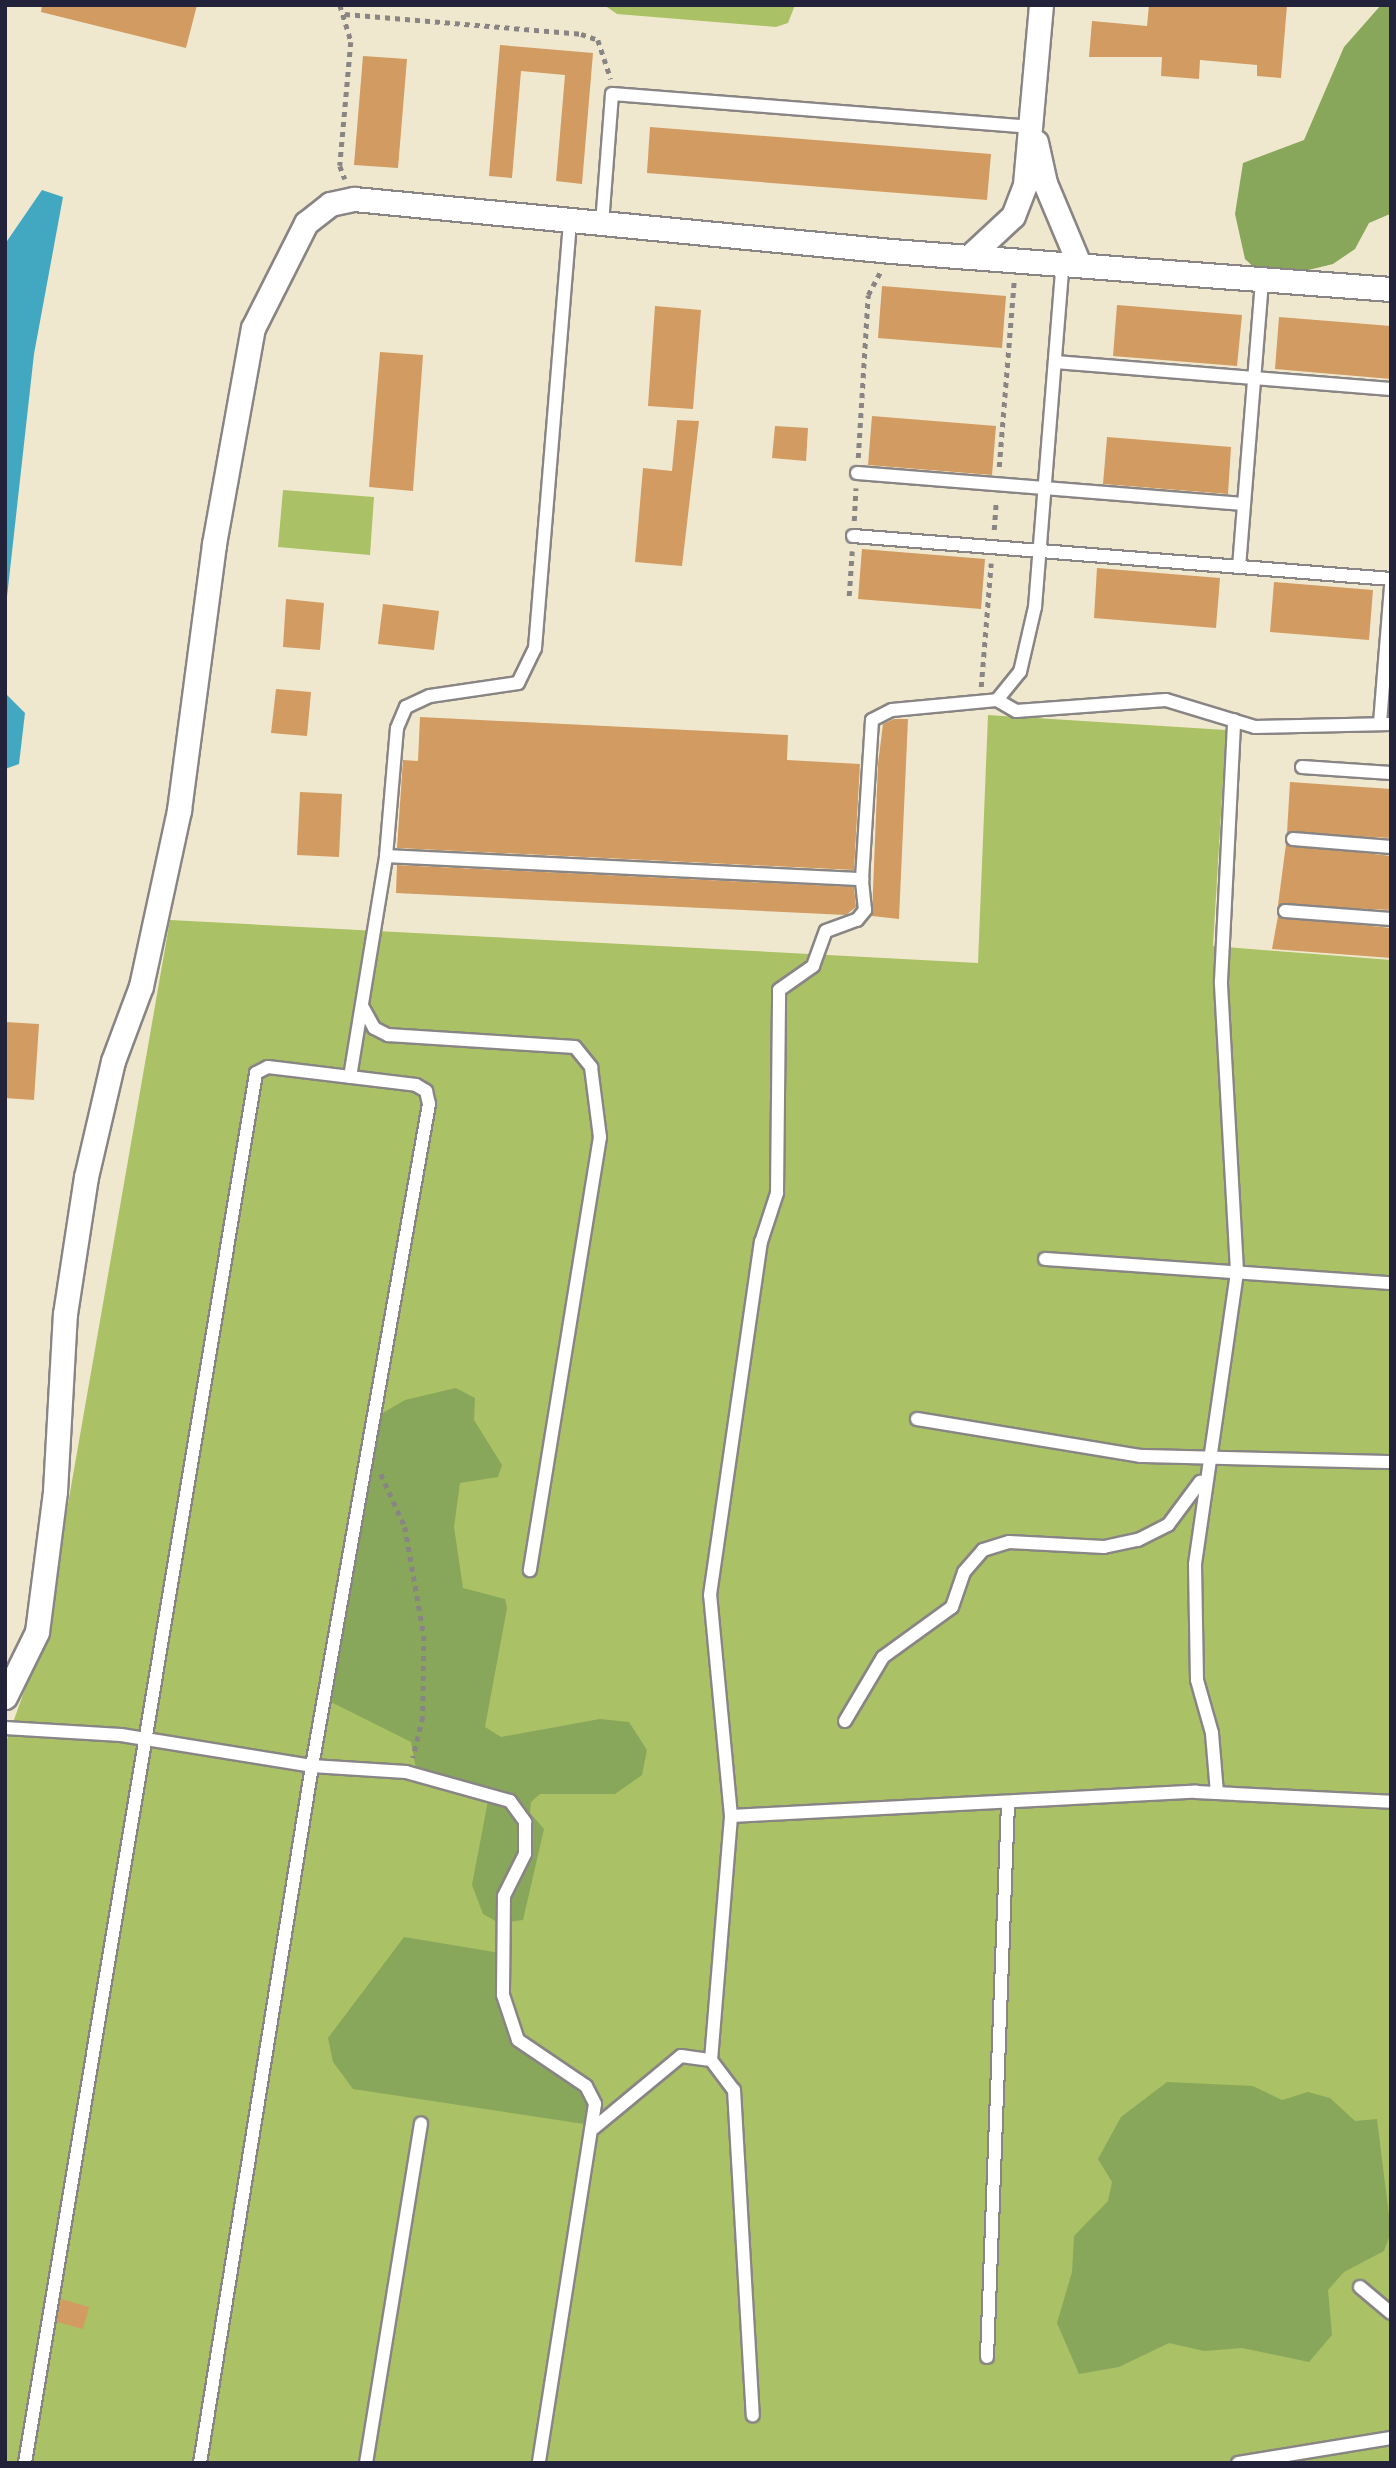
<!DOCTYPE html>
<style>
body{margin:0}
#map{position:relative;width:1396px;height:2468px;overflow:hidden;background:#f0e8ce;font-family:"Balsamiq Sans",sans-serif}
div>[style]{position:absolute}
.green>*{inset:0;background:#abc165}
.forest>*{inset:0;background:#88a75a}
.water>*{inset:0;background:#42a8c2}
.building>*{inset:0;background:#d19b62}
.path>*{height:4.5px;margin-top:-2.25px;transform-origin:0;background:repeating-linear-gradient(90deg,#898584 0 5px,transparent 0 10px)}
.roads{filter:drop-shadow(2px 0 #898584) drop-shadow(-2px 0 #898584) drop-shadow(0 2px #898584) drop-shadow(0 -2px #898584)}
.service>*{height:12px;margin:-6px;padding:0 6px;transform-origin:6px;border-radius:6px;background:#fff}
.minor>*{height:23px;margin:-11.5px;padding:0 11.5px;transform-origin:11.5px;border-radius:11.5px;background:#fff}
span{translate:-50% -50%;white-space:nowrap;text-align:center;line-height:1.15;-webkit-text-stroke:5px #fdfcf7;paint-order:stroke}
.frame{position:absolute;inset:0;border:7px solid #22223b;pointer-events:none}
</style>
<div id="map">
<div class="green">
<div style="clip-path:polygon(604px 5px,795px 5px,788px 23px,776px 27px,617px 14px)"></div>
<div style="clip-path:polygon(283px 490px,374px 497px,370px 555px,278px 547px)"></div>
<div style="clip-path:polygon(988px 715px,1226px 730px,1213px 946px,1391px 960px,1391px 2463px,5px 2463px,5px 1745px,46px 1630px,170px 920px,978px 963px)"></div>
</div>
<div class="forest">
<div style="clip-path:polygon(1381px 5px,1391px 5px,1390px 214px,1369px 223px,1355px 249px,1333px 264px,1292px 274px,1258px 271px,1245px 259px,1235px 214px,1243px 163px,1304px 140px,1344px 47px)"></div>
<div style="clip-path:polygon(456px 1388px,475px 1398px,474px 1420px,502px 1465px,498px 1477px,460px 1483px,454px 1527px,463px 1588px,505px 1599px,507px 1608px,485px 1727px,501px 1737px,600px 1719px,629px 1722px,647px 1750px,642px 1775px,615px 1794px,540px 1794px,531px 1802px,530px 1813px,544px 1829px,523px 1920px,499px 1923px,483px 1914px,472px 1885px,490px 1790px,416px 1769px,411px 1742px,329px 1701px,376px 1417px,405px 1400px)"></div>
<div style="clip-path:polygon(404px 1937px,500px 1953px,498px 1993px,513px 2046px,578px 2084px,590px 2106px,584px 2124px,353px 2089px,333px 2062px,328px 2038px)"></div>
<div style="clip-path:polygon(1167px 2082px,1253px 2086px,1282px 2100px,1308px 2092px,1330px 2098px,1355px 2121px,1377px 2119px,1391px 2232px,1384px 2251px,1344px 2272px,1328px 2290px,1332px 2335px,1309px 2362px,1242px 2348px,1204px 2351px,1169px 2343px,1119px 2367px,1079px 2374px,1057px 2323px,1072px 2272px,1074px 2236px,1108px 2201px,1112px 2182px,1098px 2159px,1121px 2117px)"></div>
</div>
<div class="water">
<div style="clip-path:polygon(42px 190px,63px 197px,34px 354px,5px 615px,5px 244px)"></div>
<div style="clip-path:polygon(5px 693px,25px 713px,19px 764px,5px 769px)"></div>
</div>
<div class="building">
<div style="clip-path:polygon(42px 5px,197px 5px,186px 48px,41px 12px)"></div>
<div style="clip-path:polygon(1149px 5px,1287px 5px,1281px 78px,1257px 76px,1257px 65px,1200px 60px,1199px 79px,1161px 76px,1162px 57px,1089px 57px,1092px 21px,1147px 26px)"></div>
<div style="clip-path:polygon(500px 45px,593px 53px,582px 184px,556px 181px,565px 75px,521px 71px,512px 178px,489px 176px)"></div>
<div style="clip-path:polygon(363px 56px,407px 59px,398px 168px,354px 165px)"></div>
<div style="clip-path:polygon(650px 127px,991px 154px,987px 200px,647px 173px)"></div>
<div style="clip-path:polygon(882px 286px,1006px 296px,1002px 348px,878px 338px)"></div>
<div style="clip-path:polygon(1117px 305px,1242px 315px,1237px 366px,1113px 356px)"></div>
<div style="clip-path:polygon(655px 306px,701px 310px,693px 409px,648px 406px)"></div>
<div style="clip-path:polygon(1279px 317px,1391px 326px,1391px 379px,1275px 369px)"></div>
<div style="clip-path:polygon(380px 352px,423px 355px,413px 491px,369px 487px)"></div>
<div style="clip-path:polygon(872px 416px,996px 426px,992px 475px,868px 465px)"></div>
<div style="clip-path:polygon(677px 420px,699px 421px,682px 566px,635px 562px,643px 468px,672px 471px)"></div>
<div style="clip-path:polygon(775px 426px,808px 428px,806px 461px,772px 458px)"></div>
<div style="clip-path:polygon(1107px 437px,1231px 447px,1228px 494px,1103px 484px)"></div>
<div style="clip-path:polygon(862px 549px,985px 559px,981px 609px,858px 599px)"></div>
<div style="clip-path:polygon(1097px 568px,1220px 578px,1216px 628px,1094px 618px)"></div>
<div style="clip-path:polygon(1274px 582px,1373px 590px,1369px 640px,1270px 632px)"></div>
<div style="clip-path:polygon(286px 599px,324px 603px,320px 650px,283px 647px)"></div>
<div style="clip-path:polygon(383px 604px,439px 611px,434px 650px,378px 644px)"></div>
<div style="clip-path:polygon(276px 689px,311px 692px,307px 736px,271px 733px)"></div>
<div style="clip-path:polygon(420px 717px,788px 735px,787px 760px,860px 764px,854px 870px,397px 848px,403px 760px,418px 761px)"></div>
<div style="clip-path:polygon(894px 719px,908px 719px,899px 919px,872px 916px,878px 764px,883px 724px)"></div>
<div style="clip-path:polygon(1290px 782px,1391px 789px,1391px 838px,1287px 833px)"></div>
<div style="clip-path:polygon(300px 792px,342px 794px,339px 857px,297px 855px)"></div>
<div style="clip-path:polygon(1286px 844px,1391px 856px,1391px 910px,1278px 905px)"></div>
<div style="clip-path:polygon(397px 865px,854px 887px,856px 907px,846px 915px,396px 893px)"></div>
<div style="clip-path:polygon(1278px 916px,1391px 928px,1391px 958px,1272px 949px)"></div>
<div style="clip-path:polygon(5px 1022px,39px 1024px,34px 1100px,5px 1098px)"></div>
<div style="clip-path:polygon(61px 2299px,89px 2307px,83px 2329px,57px 2322px)"></div>
</div>
<div class="path">
<div style="left:340px;top:5px;width:39px;rotate:73deg"></div>
<div style="left:351px;top:42px;width:124px;rotate:95.1deg"></div>
<div style="left:340px;top:166px;width:14px;rotate:69deg"></div>
<div style="left:345px;top:14px;width:237px;rotate:4.8deg"></div>
<div style="left:581px;top:34px;width:18px;rotate:19deg"></div>
<div style="left:598px;top:40px;width:41px;rotate:71.6deg"></div>
<div style="left:858px;top:458px;width:163px;rotate:-86.5deg"></div>
<div style="left:868px;top:295px;width:27px;rotate:-62deg"></div>
<div style="left:999px;top:467px;width:187px;rotate:-85.4deg"></div>
<div style="left:854px;top:521px;width:33px;rotate:-87deg"></div>
<div style="left:994px;top:530px;width:30px;rotate:-86deg"></div>
<div style="left:849px;top:596px;width:45px;rotate:-86.2deg"></div>
<div style="left:981px;top:687px;width:124px;rotate:-85.4deg"></div>
<div style="left:381px;top:1474px;width:58px;rotate:65.6deg"></div>
<div style="left:405px;top:1527px;width:111px;rotate:80.1deg"></div>
<div style="left:424px;top:1636px;width:81px;rotate:90.7deg"></div>
<div style="left:423px;top:1717px;width:42px;rotate:103.7deg"></div>
</div>
<div class="roads">
<div class="service">
<div style="left:602px;top:224px;width:130px;rotate:-85.6deg"></div>
<div style="left:612px;top:94px;width:422px;rotate:4.5deg"></div>
<div style="left:1055px;top:362px;width:337px;rotate:4.6deg"></div>
<div style="left:857px;top:473px;width:388px;rotate:4.6deg"></div>
<div style="left:853px;top:536px;width:540px;rotate:4.57deg"></div>
<div style="left:1239px;top:567px;width:289px;rotate:-85.4deg"></div>
<div style="left:997px;top:700px;width:22px;rotate:30deg"></div>
<div style="left:1016px;top:711px;width:150px;rotate:-4.2deg"></div>
<div style="left:1166px;top:700px;width:93px;rotate:16.9deg"></div>
<div style="left:1255px;top:727px;width:136px;rotate:-1.3deg"></div>
<div style="left:1380px;top:723px;width:137px;rotate:-85.4deg"></div>
<div style="left:1302px;top:767px;width:89px;rotate:3.9deg"></div>
<div style="left:1293px;top:839px;width:98px;rotate:4.7deg"></div>
<div style="left:386px;top:856px;width:477px;rotate:2.8deg"></div>
<div style="left:862px;top:879px;width:159px;rotate:-86.4deg"></div>
<div style="left:872px;top:720px;width:22px;rotate:-27deg"></div>
<div style="left:892px;top:710px;width:105px;rotate:-5.4deg"></div>
<div style="left:997px;top:700px;width:36px;rotate:-51deg"></div>
<div style="left:1020px;top:672px;width:67px;rotate:-77deg"></div>
<div style="left:1035px;top:607px;width:346px;rotate:-85.4deg"></div>
<div style="left:1285px;top:911px;width:106px;rotate:4.3deg"></div>
<div style="left:362px;top:1006px;width:25px;rotate:61deg"></div>
<div style="left:374px;top:1028px;width:16px;rotate:27deg"></div>
<div style="left:388px;top:1035px;width:187px;rotate:3.7deg"></div>
<div style="left:575px;top:1047px;width:26px;rotate:51deg"></div>
<div style="left:591px;top:1067px;width:71px;rotate:82.7deg"></div>
<div style="left:600px;top:1137px;width:439px;rotate:99.2deg"></div>
<div style="left:350px;top:1077px;width:224px;rotate:-80.7deg"></div>
<div style="left:386px;top:856px;width:128px;rotate:-85.1deg"></div>
<div style="left:397px;top:728px;width:23px;rotate:-67deg"></div>
<div style="left:406px;top:707px;width:26px;rotate:-25deg"></div>
<div style="left:430px;top:696px;width:89px;rotate:-8.4deg"></div>
<div style="left:518px;top:683px;width:39px;rotate:-64deg"></div>
<div style="left:535px;top:648px;width:428px;rotate:-85.3deg"></div>
<div style="left:1045px;top:1259px;width:347px;rotate:4deg"></div>
<div style="left:917px;top:1419px;width:226px;rotate:9.4deg"></div>
<div style="left:1140px;top:1456px;width:251px;rotate:1.4deg"></div>
<div style="left:845px;top:1721px;width:74px;rotate:-59.3deg"></div>
<div style="left:883px;top:1657px;width:85px;rotate:-35.9deg"></div>
<div style="left:952px;top:1607px;width:37px;rotate:-71deg"></div>
<div style="left:964px;top:1572px;width:29px;rotate:-49deg"></div>
<div style="left:983px;top:1550px;width:27px;rotate:-17deg"></div>
<div style="left:1009px;top:1542px;width:95px;rotate:3deg"></div>
<div style="left:1104px;top:1547px;width:35px;rotate:-12deg"></div>
<div style="left:1138px;top:1540px;width:34px;rotate:-27deg"></div>
<div style="left:1168px;top:1525px;width:54px;rotate:-53.3deg"></div>
<div style="left:5px;top:1728px;width:116px;rotate:3.5deg"></div>
<div style="left:121px;top:1735px;width:193px;rotate:9.2deg"></div>
<div style="left:312px;top:1766px;width:94px;rotate:3.7deg"></div>
<div style="left:406px;top:1772px;width:108px;rotate:15.6deg"></div>
<div style="left:510px;top:1801px;width:26px;rotate:54deg"></div>
<div style="left:525px;top:1822px;width:32px;rotate:90deg"></div>
<div style="left:525px;top:1854px;width:47px;rotate:116.6deg"></div>
<div style="left:504px;top:1896px;width:99px;rotate:90.6deg"></div>
<div style="left:503px;top:1995px;width:47px;rotate:71.6deg"></div>
<div style="left:518px;top:2040px;width:82px;rotate:34.1deg"></div>
<div style="left:586px;top:2086px;width:20px;rotate:63deg"></div>
<div style="left:595px;top:2104px;width:363px;rotate:98.9deg"></div>
<div style="left:1217px;top:1793px;width:60px;rotate:-94.8deg"></div>
<div style="left:1212px;top:1733px;width:55px;rotate:-105.8deg"></div>
<div style="left:1197px;top:1680px;width:116px;rotate:-91deg"></div>
<div style="left:1195px;top:1564px;width:296px;rotate:-81.8deg"></div>
<div style="left:1237px;top:1271px;width:290px;rotate:-93.2deg"></div>
<div style="left:1221px;top:981px;width:261px;rotate:-87.1deg"></div>
<div style="left:731px;top:1816px;width:466px;rotate:-3deg"></div>
<div style="left:1196px;top:1792px;width:195px;rotate:2.9deg"></div>
<div style="left:711px;top:2060px;width:245px;rotate:-85.3deg"></div>
<div style="left:731px;top:1816px;width:222px;rotate:-95.4deg"></div>
<div style="left:710px;top:1595px;width:357px;rotate:-81.8deg"></div>
<div style="left:761px;top:1242px;width:52px;rotate:-71.9deg"></div>
<div style="left:777px;top:1193px;width:203px;rotate:-89.4deg"></div>
<div style="left:779px;top:990px;width:42px;rotate:-35.2deg"></div>
<div style="left:813px;top:966px;width:37px;rotate:-70deg"></div>
<div style="left:826px;top:931px;width:33px;rotate:-20deg"></div>
<div style="left:857px;top:920px;width:13px;rotate:-51deg"></div>
<div style="left:865px;top:910px;width:31px;rotate:-96deg"></div>
<div style="left:594px;top:2128px;width:113px;rotate:-39.6deg"></div>
<div style="left:681px;top:2056px;width:30px;rotate:8deg"></div>
<div style="left:711px;top:2060px;width:38px;rotate:53deg"></div>
<div style="left:734px;top:2090px;width:326px;rotate:86.7deg"></div>
<div style="left:1360px;top:2287px;width:40px;rotate:40deg"></div>
<div style="left:987px;top:2357px;width:555px;rotate:-87.83deg"></div>
<div style="left:25px;top:2463px;width:1409px;rotate:-80.56deg"></div>
<div style="left:256px;top:1073px;width:13px;rotate:-27deg"></div>
<div style="left:268px;top:1067px;width:149px;rotate:6.9deg"></div>
<div style="left:416px;top:1085px;width:12px;rotate:31deg"></div>
<div style="left:426px;top:1091px;width:13px;rotate:77deg"></div>
<div style="left:429px;top:1104px;width:672px;rotate:100.02deg"></div>
<div style="left:312px;top:1766px;width:706px;rotate:99.13deg"></div>
<div style="left:366px;top:2463px;width:344px;rotate:-80.8deg"></div>
<div style="left:1238px;top:2463px;width:155px;rotate:-9.3deg"></div>
</div>
<div class="minor">
<div style="left:1036px;top:142px;width:42px;rotate:77.6deg"></div>
<div style="left:1045px;top:183px;width:88px;rotate:67.2deg"></div>
<div style="left:971px;top:255px;width:57px;rotate:-42.9deg"></div>
<div style="left:1013px;top:216px;width:34px;rotate:-69deg"></div>
<div style="left:1025px;top:184px;width:180px;rotate:-84.9deg"></div>
<div style="left:5px;top:1697px;width:72px;rotate:-63.8deg"></div>
<div style="left:37px;top:1632px;width:142px;rotate:-82.7deg"></div>
<div style="left:55px;top:1491px;width:177px;rotate:-86.8deg"></div>
<div style="left:65px;top:1314px;width:139px;rotate:-81.3deg"></div>
<div style="left:86px;top:1177px;width:119px;rotate:-76.9deg"></div>
<div style="left:113px;top:1061px;width:80px;rotate:-69.5deg"></div>
<div style="left:141px;top:986px;width:180px;rotate:-77.8deg"></div>
<div style="left:179px;top:810px;width:268px;rotate:-82.5deg"></div>
<div style="left:214px;top:544px;width:219px;rotate:-79.8deg"></div>
<div style="left:253px;top:328px;width:118px;rotate:-63.2deg"></div>
<div style="left:306px;top:223px;width:31px;rotate:-38deg"></div>
<div style="left:330px;top:204px;width:25px;rotate:-12deg"></div>
<div style="left:354px;top:199px;width:540px;rotate:5.53deg"></div>
<div style="left:891px;top:251px;width:501px;rotate:4.35deg"></div>
</div>
</div>
<div class="frame"></div>
</div>
